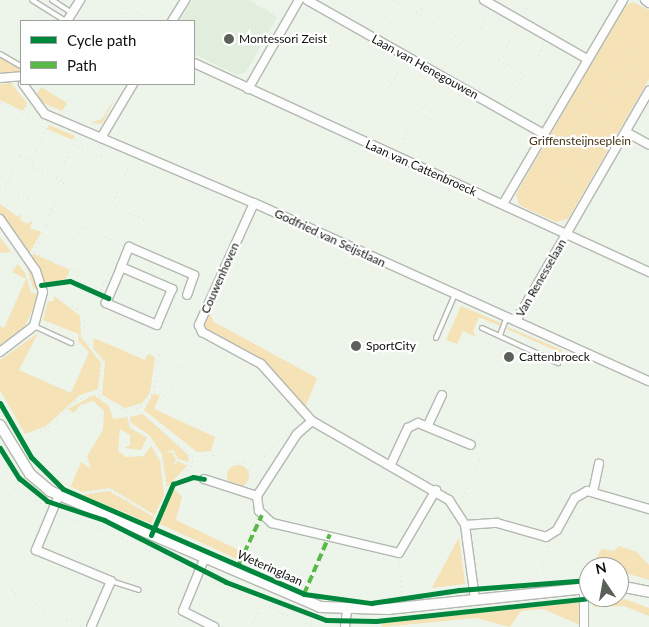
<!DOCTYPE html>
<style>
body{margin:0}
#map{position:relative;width:649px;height:627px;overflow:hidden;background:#edf4ea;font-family:Lato,sans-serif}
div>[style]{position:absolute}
.built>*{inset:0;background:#e1eedd}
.green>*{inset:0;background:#f5e2b7}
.round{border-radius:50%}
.path>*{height:1px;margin-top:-0.5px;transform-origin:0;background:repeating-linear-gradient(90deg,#dfe0dd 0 1px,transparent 0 5px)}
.roads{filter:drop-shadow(1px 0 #b3b8b1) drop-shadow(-1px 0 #b3b8b1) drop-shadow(0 1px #b3b8b1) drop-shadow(0 -1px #b3b8b1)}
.service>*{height:4px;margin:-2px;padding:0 2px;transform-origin:2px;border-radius:2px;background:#fcfdfc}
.minor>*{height:8px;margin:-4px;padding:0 4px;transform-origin:4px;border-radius:4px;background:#fcfdfc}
.tertiary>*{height:10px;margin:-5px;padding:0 5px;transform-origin:5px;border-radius:5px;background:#fcfdfc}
.quiet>*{height:4px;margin-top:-2px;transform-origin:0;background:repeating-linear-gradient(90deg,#58b947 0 8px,transparent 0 12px)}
.cycleway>*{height:5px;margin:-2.5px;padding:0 2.5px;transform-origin:2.5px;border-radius:2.5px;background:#00873e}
.dots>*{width:14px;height:14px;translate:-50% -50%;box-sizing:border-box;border:2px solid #fff;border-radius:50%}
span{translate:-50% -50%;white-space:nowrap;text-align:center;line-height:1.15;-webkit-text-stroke:4.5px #fff;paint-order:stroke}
.poi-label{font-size:12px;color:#0d110c}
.left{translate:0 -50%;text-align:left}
.street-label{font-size:12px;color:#0d110c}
.park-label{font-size:12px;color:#453413}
.legend{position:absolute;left:20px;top:20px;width:175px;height:65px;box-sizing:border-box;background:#fff;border:1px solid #9ea09e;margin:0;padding:6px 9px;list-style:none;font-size:15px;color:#0d110c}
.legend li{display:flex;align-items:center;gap:10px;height:25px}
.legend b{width:25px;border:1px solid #9ea09e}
.north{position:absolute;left:579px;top:557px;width:50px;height:50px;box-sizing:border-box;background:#fff;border:1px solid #9ea09e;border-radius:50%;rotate:348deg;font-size:14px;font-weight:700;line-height:20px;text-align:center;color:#0d110c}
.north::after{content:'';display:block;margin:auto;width:18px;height:22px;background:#5b605a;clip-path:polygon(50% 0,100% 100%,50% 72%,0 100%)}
</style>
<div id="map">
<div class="built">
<div style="clip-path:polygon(193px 0,248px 0,277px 17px,246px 72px,237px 75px,194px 54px,194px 21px,179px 21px)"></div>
</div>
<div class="green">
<div style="clip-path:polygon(633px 2px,649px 10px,649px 79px,568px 219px,556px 222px,519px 205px,516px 194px,625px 6px)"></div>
<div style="clip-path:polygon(0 56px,21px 69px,21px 73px,0 74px)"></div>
<div style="clip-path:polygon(11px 83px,27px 103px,23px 111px,0 100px,0 84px)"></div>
<div style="clip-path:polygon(41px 87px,67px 103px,62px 111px,43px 103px,37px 94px)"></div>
<div style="clip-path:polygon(116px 96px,102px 124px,90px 123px,102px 119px)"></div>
<div style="clip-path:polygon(49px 125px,75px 136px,73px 140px,47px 129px)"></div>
<div style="clip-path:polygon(0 204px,18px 217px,22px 213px,20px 220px,28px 224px,33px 220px,30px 228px,41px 232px,29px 254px,0 213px)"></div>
<div style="clip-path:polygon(0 237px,11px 252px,0 253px)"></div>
<div style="clip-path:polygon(34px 254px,70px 270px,66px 279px,45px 283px,31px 256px)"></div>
<div style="clip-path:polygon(26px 262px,33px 272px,38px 290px,33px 288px)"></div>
<div style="clip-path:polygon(18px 264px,25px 273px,31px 292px,37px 294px,36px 303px,23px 330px,0 345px,0 326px,4px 328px,26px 279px,12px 272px)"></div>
<div style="clip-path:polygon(54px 296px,80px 316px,81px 337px,101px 363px,98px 389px,80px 395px,46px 426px,25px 434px,0 390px,0 360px,38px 333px,19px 370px,71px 393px,89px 352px,78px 341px,79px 334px,43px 320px,48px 301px,54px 301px)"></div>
<div style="clip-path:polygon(461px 306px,501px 323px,500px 326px,479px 317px,473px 331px,476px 337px,463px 331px,457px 344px,446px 340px)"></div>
<div style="clip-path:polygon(208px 310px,214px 322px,317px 378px,304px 411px,272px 369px,203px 328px)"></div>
<div style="clip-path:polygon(508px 327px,562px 350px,561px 353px,507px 329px)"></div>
<div style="clip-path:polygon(94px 338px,145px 360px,148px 354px,155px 357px,150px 393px,142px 403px,125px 408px,102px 395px,105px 362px,93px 348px)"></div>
<div style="clip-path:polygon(153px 394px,160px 395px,154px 409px,215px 437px,211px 451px,197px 452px,144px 410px)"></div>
<div style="clip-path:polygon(94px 395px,109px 406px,113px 419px,127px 417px,130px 428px,147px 438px,141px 450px,124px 448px,130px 445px,130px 435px,120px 429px,118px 451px,126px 457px,144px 456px,151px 446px,160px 461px,164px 495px,155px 515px,110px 488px,82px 492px,58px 480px,71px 486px,81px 462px,91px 469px,87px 456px,103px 430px,104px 411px,93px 401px,80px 405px,74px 413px,68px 409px)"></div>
<div style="clip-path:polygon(143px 414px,188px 455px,189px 462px,178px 459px,173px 450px,163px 453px,172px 452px,176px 460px,173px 465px,178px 461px,187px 466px,167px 487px,162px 454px,149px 435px,131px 423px,130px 417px)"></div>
<div class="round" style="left:227px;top:465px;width:22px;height:22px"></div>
<div style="clip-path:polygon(174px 489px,182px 497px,176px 520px,243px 552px,239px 560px,158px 523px)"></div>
<div style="clip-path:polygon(109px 491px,154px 517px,152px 524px,82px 495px)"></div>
<div style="clip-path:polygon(459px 537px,465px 584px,432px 588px)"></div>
<div style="clip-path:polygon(619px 546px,637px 552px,649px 565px,649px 580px,619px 571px,619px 567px,590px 567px,602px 549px,614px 551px)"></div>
<div style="clip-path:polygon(625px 599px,649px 608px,649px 616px,624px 606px,593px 607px,592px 601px)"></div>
<div style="clip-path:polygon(580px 602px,580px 625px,543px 609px,521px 611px,510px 627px,476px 618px,382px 627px,382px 623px)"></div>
</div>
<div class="path">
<div style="left:251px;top:0;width:34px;rotate:30deg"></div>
<div style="left:394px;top:0;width:150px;rotate:29.6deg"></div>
<div style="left:524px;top:74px;width:34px;rotate:120deg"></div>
<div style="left:118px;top:5px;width:8px;rotate:30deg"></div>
<div style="left:128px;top:7px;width:28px;rotate:30deg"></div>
<div style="left:419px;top:13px;width:15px;rotate:-62deg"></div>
<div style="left:525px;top:13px;width:15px;rotate:-62deg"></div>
<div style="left:0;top:17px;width:25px;rotate:32deg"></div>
<div style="left:33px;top:21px;width:12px;rotate:-59deg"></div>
<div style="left:119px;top:21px;width:25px;rotate:-58deg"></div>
<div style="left:377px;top:30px;width:34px;rotate:-62deg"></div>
<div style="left:476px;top:37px;width:27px;rotate:-62deg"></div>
<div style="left:625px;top:46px;width:17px;rotate:31deg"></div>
<div style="left:640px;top:55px;width:148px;rotate:120deg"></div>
<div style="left:566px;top:183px;width:19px;rotate:-148deg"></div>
<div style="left:550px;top:173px;width:66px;rotate:-59.9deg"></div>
<div style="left:583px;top:116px;width:12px;rotate:-149deg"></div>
<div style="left:573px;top:110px;width:17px;rotate:-57deg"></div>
<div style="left:582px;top:96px;width:11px;rotate:34deg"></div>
<div style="left:591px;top:102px;width:66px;rotate:-58.7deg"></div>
<div style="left:499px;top:59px;width:37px;rotate:-61deg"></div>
<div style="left:594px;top:63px;width:54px;rotate:29.9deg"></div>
<div style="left:402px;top:65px;width:34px;rotate:120deg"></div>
<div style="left:385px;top:95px;width:59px;rotate:27.4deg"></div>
<div style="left:443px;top:68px;width:35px;rotate:-55deg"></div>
<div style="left:531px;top:68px;width:29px;rotate:-61deg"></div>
<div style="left:0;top:102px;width:42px;rotate:24.1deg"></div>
<div style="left:24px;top:111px;width:8px;rotate:-67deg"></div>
<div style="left:61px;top:113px;width:35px;rotate:-57deg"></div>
<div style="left:420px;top:113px;width:34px;rotate:-63deg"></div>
<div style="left:599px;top:125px;width:18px;rotate:-151deg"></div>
<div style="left:583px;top:116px;width:16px;rotate:-60deg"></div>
<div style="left:591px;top:102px;width:19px;rotate:28deg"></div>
<div style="left:0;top:135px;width:24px;rotate:22deg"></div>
<div style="left:22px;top:144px;width:10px;rotate:96deg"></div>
<div style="left:551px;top:138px;width:53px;rotate:29.5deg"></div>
<div style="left:73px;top:144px;width:59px;rotate:23.1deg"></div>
<div style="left:400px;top:148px;width:39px;rotate:-67deg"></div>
<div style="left:132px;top:160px;width:50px;rotate:115deg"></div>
<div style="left:111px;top:205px;width:43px;rotate:23.6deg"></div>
<div style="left:150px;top:222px;width:22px;rotate:114deg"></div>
<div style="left:32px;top:161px;width:7px;rotate:82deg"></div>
<div style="left:33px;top:168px;width:34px;rotate:23deg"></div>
<div style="left:0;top:186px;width:57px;rotate:23.9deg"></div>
<div style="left:5px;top:188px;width:36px;rotate:-66deg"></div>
<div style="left:20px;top:155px;width:13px;rotate:23deg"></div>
<div style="left:32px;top:160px;width:39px;rotate:-66deg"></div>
<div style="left:150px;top:221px;width:19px;rotate:-65deg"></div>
<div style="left:46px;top:225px;width:33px;rotate:23deg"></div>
<div style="left:76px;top:238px;width:13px;rotate:-61deg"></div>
<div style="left:82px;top:227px;width:43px;rotate:23.6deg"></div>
<div style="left:34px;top:252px;width:85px;rotate:-67.1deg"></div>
<div style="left:67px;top:174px;width:8px;rotate:-157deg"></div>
<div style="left:60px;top:171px;width:38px;rotate:-65deg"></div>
<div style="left:34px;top:253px;width:46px;rotate:23.2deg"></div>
<div style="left:76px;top:271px;width:16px;rotate:68deg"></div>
<div style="left:28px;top:274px;width:18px;rotate:71deg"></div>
<div style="left:50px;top:293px;width:34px;rotate:30deg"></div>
<div style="left:80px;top:310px;width:12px;rotate:66deg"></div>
<div style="left:85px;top:321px;width:15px;rotate:98deg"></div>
<div style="left:83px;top:336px;width:31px;rotate:50deg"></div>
<div style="left:103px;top:360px;width:36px;rotate:95deg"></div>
<div style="left:100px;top:396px;width:29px;rotate:31deg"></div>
<div style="left:125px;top:411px;width:20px;rotate:66deg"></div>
<div style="left:133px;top:429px;width:18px;rotate:29deg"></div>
<div style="left:149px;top:438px;width:26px;rotate:59deg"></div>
<div style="left:162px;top:460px;width:36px;rotate:80deg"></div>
<div style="left:60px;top:293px;width:26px;rotate:-62deg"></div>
<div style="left:99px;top:294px;width:38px;rotate:-65deg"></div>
<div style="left:154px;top:391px;width:11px;rotate:27deg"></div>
<div style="left:164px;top:396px;width:13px;rotate:-45deg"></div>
<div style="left:136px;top:409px;width:73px;rotate:40deg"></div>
<div style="left:192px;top:456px;width:22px;rotate:-3deg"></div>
<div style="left:214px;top:455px;width:32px;rotate:13deg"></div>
<div style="left:245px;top:462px;width:20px;rotate:-18deg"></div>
<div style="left:264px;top:456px;width:47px;rotate:-44.1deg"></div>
<div style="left:126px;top:411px;width:16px;rotate:-18deg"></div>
<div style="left:141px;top:406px;width:20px;rotate:-49deg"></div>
<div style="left:154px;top:391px;width:37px;rotate:-82deg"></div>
<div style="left:159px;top:354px;width:26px;rotate:32deg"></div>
<div style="left:23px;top:442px;width:31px;rotate:-32deg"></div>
<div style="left:49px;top:426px;width:36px;rotate:-44deg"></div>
<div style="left:75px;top:401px;width:25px;rotate:-21deg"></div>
<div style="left:164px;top:463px;width:13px;rotate:-9deg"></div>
<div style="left:177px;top:461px;width:25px;rotate:23deg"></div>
<div style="left:231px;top:467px;width:7px;rotate:-63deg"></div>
<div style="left:19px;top:478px;width:11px;rotate:117deg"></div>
<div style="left:14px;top:488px;width:37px;rotate:29deg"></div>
<div style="left:183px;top:479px;width:25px;rotate:-63deg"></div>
<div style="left:244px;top:484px;width:24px;rotate:-68deg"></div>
<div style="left:80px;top:494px;width:30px;rotate:-9deg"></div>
<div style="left:110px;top:489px;width:57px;rotate:30.6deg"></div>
<div style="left:461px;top:502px;width:48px;rotate:-66.6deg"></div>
<div style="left:480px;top:458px;width:8px;rotate:-120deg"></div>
<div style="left:59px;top:515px;width:47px;rotate:18.4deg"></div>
<div style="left:104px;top:530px;width:96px;rotate:24.7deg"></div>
<div style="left:399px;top:561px;width:36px;rotate:85deg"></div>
<div style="left:205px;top:578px;width:120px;rotate:24.2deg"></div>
<div style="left:0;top:580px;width:23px;rotate:41deg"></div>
<div style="left:17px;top:595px;width:72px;rotate:25.5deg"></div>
<div style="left:546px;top:583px;width:22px;rotate:-100deg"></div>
<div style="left:542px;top:561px;width:17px;rotate:-69deg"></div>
<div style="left:376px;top:621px;width:6px;rotate:81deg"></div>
<div style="left:250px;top:627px;width:24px;rotate:-66deg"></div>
</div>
<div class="roads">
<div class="service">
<div style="left:32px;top:0;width:40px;rotate:32deg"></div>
<div style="left:52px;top:0;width:24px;rotate:33deg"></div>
<div style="left:0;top:54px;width:24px;rotate:30deg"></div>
<div style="left:34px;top:326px;width:41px;rotate:24.7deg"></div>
<div style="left:482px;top:328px;width:84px;rotate:24.7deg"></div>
<div style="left:500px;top:335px;width:19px;rotate:-69deg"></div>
<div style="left:436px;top:338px;width:48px;rotate:-66.6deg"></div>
<div style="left:111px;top:581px;width:29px;rotate:18deg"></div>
</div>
<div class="minor">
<div style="left:307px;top:0;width:272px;rotate:29.5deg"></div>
<div style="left:484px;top:0;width:119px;rotate:29.8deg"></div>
<div style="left:645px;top:0;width:5px;rotate:37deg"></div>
<div style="left:67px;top:21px;width:25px;rotate:-58deg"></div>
<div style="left:172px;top:21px;width:25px;rotate:-58deg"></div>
<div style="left:194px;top:63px;width:501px;rotate:24.67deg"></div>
<div style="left:0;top:78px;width:21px;rotate:-5deg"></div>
<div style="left:23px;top:84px;width:37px;rotate:54deg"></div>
<div style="left:45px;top:114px;width:227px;rotate:23.1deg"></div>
<div style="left:254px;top:203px;width:433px;rotate:24.3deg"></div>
<div style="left:248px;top:89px;width:103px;rotate:-60.2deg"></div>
<div style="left:626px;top:132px;width:26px;rotate:29deg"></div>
<div style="left:101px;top:138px;width:63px;rotate:-59.3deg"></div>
<div style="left:254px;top:203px;width:134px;rotate:114.3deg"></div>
<div style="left:199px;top:325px;width:8px;rotate:67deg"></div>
<div style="left:202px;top:332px;width:67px;rotate:28.5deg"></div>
<div style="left:261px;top:364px;width:76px;rotate:48.2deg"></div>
<div style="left:312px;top:421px;width:158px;rotate:30deg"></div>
<div style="left:449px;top:500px;width:30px;rotate:57deg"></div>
<div style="left:465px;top:525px;width:75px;rotate:82.3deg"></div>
<div style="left:503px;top:204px;width:237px;rotate:-59.5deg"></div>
<div style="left:0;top:219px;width:63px;rotate:55.3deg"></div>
<div style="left:36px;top:271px;width:22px;rotate:72deg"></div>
<div style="left:43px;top:292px;width:35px;rotate:105deg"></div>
<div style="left:34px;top:326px;width:43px;rotate:142.6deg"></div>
<div style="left:121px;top:267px;width:56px;rotate:23.3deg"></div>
<div style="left:172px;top:289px;width:39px;rotate:113deg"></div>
<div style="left:157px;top:325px;width:56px;rotate:-156.7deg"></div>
<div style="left:106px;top:303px;width:39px;rotate:-67deg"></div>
<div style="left:121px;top:267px;width:22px;rotate:-68deg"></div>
<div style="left:129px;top:247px;width:71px;rotate:23.3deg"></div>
<div style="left:194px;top:275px;width:21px;rotate:109deg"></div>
<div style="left:516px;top:321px;width:266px;rotate:-60deg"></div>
<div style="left:312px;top:421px;width:20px;rotate:139deg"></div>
<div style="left:297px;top:434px;width:74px;rotate:122.8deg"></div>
<div style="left:257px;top:496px;width:15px;rotate:82deg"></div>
<div style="left:259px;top:511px;width:18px;rotate:43deg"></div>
<div style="left:272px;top:523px;width:130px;rotate:13.3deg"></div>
<div style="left:399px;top:553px;width:73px;rotate:-59.6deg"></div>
<div style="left:428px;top:425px;width:33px;rotate:-65deg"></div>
<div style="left:391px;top:464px;width:40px;rotate:-65deg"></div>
<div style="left:408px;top:428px;width:11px;rotate:-27deg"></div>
<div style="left:418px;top:423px;width:57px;rotate:22.5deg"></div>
<div style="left:204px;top:479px;width:56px;rotate:17.8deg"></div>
<div style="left:593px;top:492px;width:29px;rotate:-78deg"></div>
<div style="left:59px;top:495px;width:60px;rotate:112.7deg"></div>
<div style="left:36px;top:550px;width:81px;rotate:22.5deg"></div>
<div style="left:111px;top:581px;width:50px;rotate:113.5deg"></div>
<div style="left:465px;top:525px;width:32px;rotate:-4deg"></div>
<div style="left:497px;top:523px;width:51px;rotate:15.9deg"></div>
<div style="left:546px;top:537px;width:13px;rotate:-32deg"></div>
<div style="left:557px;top:530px;width:37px;rotate:-61deg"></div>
<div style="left:575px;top:498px;width:14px;rotate:-30deg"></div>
<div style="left:587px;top:491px;width:65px;rotate:16.2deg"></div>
<div style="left:205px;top:557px;width:58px;rotate:112.2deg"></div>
<div style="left:183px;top:611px;width:35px;rotate:27deg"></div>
<div style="left:345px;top:627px;width:16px;rotate:-83deg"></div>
<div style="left:584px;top:627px;width:38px;rotate:-90deg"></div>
</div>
<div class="tertiary">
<div style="left:0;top:425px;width:57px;rotate:58.5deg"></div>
<div style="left:30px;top:474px;width:26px;rotate:40deg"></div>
<div style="left:50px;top:491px;width:294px;rotate:23.2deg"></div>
<div style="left:320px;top:607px;width:68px;rotate:1.7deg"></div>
<div style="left:388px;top:609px;width:202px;rotate:-6deg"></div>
<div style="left:619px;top:586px;width:31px;rotate:11deg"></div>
</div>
</div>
<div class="quiet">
<div style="left:239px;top:564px;width:54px;rotate:-64.9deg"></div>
<div style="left:304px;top:594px;width:65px;rotate:-66.6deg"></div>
</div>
<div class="cycleway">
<div style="left:41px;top:285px;width:29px;rotate:-8deg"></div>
<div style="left:70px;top:281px;width:42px;rotate:24.1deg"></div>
<div style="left:0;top:403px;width:62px;rotate:60.1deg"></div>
<div style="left:31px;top:457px;width:45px;rotate:45deg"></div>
<div style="left:63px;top:489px;width:263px;rotate:23.5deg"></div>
<div style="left:304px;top:594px;width:68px;rotate:7.7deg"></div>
<div style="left:371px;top:603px;width:89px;rotate:-8.4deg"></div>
<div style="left:459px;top:590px;width:130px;rotate:-4.4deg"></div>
<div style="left:0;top:448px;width:36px;rotate:58deg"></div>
<div style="left:19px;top:478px;width:36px;rotate:39deg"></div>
<div style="left:47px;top:501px;width:60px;rotate:18.4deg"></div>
<div style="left:104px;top:520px;width:137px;rotate:26.9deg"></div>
<div style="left:226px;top:582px;width:107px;rotate:20.8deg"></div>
<div style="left:326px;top:620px;width:50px;rotate:1.1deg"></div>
<div style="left:376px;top:621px;width:227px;rotate:-6.1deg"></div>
<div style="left:151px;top:535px;width:56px;rotate:-66.7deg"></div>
<div style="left:173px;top:484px;width:21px;rotate:-19deg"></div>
<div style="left:193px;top:477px;width:11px;rotate:10deg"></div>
</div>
<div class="dots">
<div style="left:229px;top:39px;background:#5b605a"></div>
<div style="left:356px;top:346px;background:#5b605a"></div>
<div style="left:509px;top:357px;background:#5b605a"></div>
</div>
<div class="poi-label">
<span class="left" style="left:239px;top:39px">Montessori Zeist</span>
<span class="left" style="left:366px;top:346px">SportCity</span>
<span class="left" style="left:519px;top:357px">Cattenbroeck</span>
</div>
<div class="street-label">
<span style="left:425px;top:67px;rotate:29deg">Laan van Henegouwen</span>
<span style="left:421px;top:168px;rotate:24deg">Laan van Cattenbroeck</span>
<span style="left:330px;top:238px;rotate:25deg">Godfried van Seijstlaan</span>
<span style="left:220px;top:278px;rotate:-66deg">Couwenhoven</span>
<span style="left:541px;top:278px;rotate:-60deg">Van Renesselaan</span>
<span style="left:270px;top:568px;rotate:24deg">Weteringlaan</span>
</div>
<div class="park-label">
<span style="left:580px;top:141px">Griffensteijnseplein</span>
</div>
<ul class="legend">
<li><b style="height:6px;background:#00873e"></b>Cycle path</li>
<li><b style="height:6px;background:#58b947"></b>Path</li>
</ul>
<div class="north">N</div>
</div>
